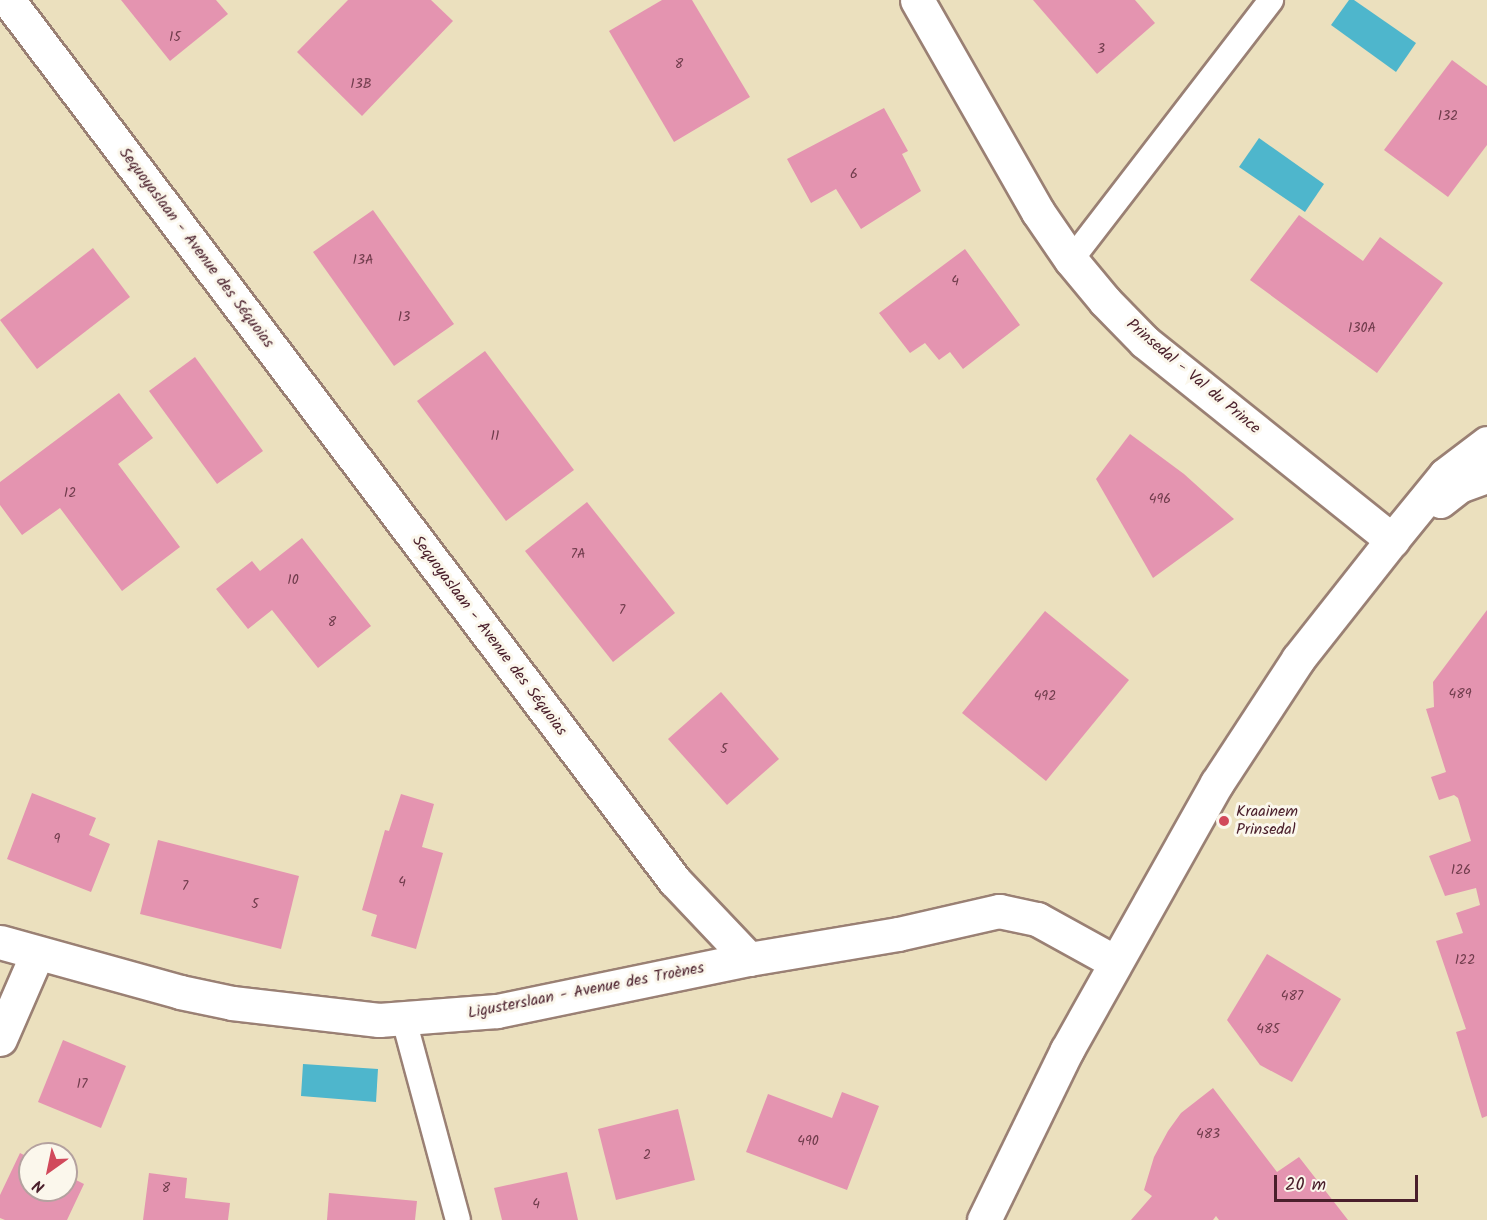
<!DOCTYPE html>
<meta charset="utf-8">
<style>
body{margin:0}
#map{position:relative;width:1487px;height:1220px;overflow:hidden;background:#ebe0be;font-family:Kalam,sans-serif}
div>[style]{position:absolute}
.water>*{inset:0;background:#4eb6cc}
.building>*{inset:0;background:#e494b0}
.roads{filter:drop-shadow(2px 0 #9a8074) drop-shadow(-2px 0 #9a8074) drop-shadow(0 2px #9a8074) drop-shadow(0 -2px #9a8074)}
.service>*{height:24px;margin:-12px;padding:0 12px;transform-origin:12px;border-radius:12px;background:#fff}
.minor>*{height:33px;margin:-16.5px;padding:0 16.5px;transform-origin:16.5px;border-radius:16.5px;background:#fff}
.tertiary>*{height:33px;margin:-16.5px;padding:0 16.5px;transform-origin:16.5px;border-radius:16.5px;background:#fff}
.dots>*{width:16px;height:16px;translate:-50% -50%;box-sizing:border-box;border:3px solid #fbf7ec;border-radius:50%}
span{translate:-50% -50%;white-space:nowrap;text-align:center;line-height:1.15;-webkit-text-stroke:6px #fbf7ec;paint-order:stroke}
.number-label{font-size:14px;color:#703c4c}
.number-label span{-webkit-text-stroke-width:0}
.street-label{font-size:16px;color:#4a1f2b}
.poi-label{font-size:16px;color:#4a1f2b}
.left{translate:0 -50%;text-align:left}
.north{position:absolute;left:18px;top:1142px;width:60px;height:60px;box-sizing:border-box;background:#fbf7ec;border:2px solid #b4a19f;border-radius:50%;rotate:213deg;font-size:16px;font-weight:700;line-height:24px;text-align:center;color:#4a1f2b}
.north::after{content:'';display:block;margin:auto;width:21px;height:27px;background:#d1495b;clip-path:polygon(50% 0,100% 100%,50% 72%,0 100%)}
.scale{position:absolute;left:1274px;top:1175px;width:144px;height:27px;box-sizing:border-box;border:3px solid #4a1f2b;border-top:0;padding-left:8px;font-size:18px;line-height:21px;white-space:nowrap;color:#4a1f2b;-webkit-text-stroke:4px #fbf7ec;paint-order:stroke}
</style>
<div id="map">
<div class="water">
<div style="clip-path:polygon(1349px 0,1354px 0,1416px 43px,1396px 72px,1331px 25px)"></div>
<div style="clip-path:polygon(1259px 138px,1324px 184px,1305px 212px,1239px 167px)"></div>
<div style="clip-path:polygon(303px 1064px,378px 1069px,376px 1102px,301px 1096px)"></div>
</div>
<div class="building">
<div style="clip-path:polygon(121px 0,216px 0,228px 14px,170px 61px)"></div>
<div style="clip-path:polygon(348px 0,431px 0,453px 21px,362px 116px,297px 52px)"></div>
<div style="clip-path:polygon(662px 0,692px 0,750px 97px,674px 142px,609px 31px)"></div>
<div style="clip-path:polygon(1033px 0,1135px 0,1155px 23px,1097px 74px)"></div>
<div style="clip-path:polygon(1452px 60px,1487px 86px,1487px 145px,1448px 197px,1384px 150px)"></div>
<div style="clip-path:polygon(884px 108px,908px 151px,902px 154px,921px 191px,861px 229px,836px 189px,811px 203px,787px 159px)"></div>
<div style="clip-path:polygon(373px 210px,454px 324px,394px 366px,313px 252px)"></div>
<div style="clip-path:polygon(1299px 215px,1363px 261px,1380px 237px,1443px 283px,1377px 373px,1250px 280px)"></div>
<div style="clip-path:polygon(93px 248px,130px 297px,37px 369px,0 320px)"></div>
<div style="clip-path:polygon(965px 249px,1020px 325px,963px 369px,950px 352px,939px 360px,925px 343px,910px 353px,879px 313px)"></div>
<div style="clip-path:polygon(485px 351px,574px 470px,506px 521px,417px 401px)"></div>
<div style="clip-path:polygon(195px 357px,263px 451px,217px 484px,149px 391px)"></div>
<div style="clip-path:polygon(119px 393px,153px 438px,118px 464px,180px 547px,122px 591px,60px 508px,22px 535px,0 505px,0 482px)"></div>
<div style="clip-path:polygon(1130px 434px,1184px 474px,1234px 519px,1153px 578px,1096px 479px)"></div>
<div style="clip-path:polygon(587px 502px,675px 613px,613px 662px,525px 551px)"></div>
<div style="clip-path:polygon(302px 538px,371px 626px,318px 668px,272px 610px,248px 629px,216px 589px,252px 561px,260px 571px)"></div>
<div style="clip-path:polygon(1487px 610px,1487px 1116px,1482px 1118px,1456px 1032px,1466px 1029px,1436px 941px,1463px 933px,1456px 913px,1480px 905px,1476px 888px,1445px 896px,1429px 856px,1471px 841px,1458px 798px,1454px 795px,1439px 800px,1431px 777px,1446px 772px,1426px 709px,1434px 707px,1433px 682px)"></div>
<div style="clip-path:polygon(1045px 611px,1129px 680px,1046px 781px,962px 713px)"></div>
<div style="clip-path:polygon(721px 692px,779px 759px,727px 805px,668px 739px)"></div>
<div style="clip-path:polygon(32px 793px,96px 818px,89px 835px,110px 844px,91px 892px,7px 859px)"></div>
<div style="clip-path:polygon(401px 794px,434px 804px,422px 847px,443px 853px,416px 949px,371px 936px,377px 915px,362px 910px,385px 830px,389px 831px)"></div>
<div style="clip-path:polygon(158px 840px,299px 876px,281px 949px,140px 914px)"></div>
<div style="clip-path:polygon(1267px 954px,1341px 999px,1292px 1082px,1260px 1065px,1227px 1020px)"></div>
<div style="clip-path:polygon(63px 1040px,126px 1066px,101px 1128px,38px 1102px)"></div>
<div style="clip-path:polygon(1213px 1088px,1277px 1172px,1299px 1157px,1348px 1220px,1219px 1220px,1216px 1216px,1213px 1220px,1131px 1220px,1152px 1196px,1144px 1190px,1154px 1157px,1168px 1131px,1181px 1113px)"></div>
<div style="clip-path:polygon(842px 1092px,879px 1106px,847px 1190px,746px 1152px,768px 1094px,832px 1118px)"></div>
<div style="clip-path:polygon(678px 1109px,695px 1180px,616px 1200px,598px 1129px)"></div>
<div style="clip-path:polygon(20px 1153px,30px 1158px,30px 1190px,66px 1190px,66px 1175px,84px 1184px,67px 1220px,5px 1220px,0 1218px,0 1195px)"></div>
<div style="clip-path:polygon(567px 1172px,578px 1220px,502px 1220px,494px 1188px)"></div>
<div style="clip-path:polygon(149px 1173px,187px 1178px,185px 1198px,230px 1203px,228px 1220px,143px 1220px)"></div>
<div style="clip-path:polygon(329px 1193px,417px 1201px,415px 1220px,327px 1220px)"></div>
</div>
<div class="roads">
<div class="service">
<div style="left:1071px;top:260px;width:328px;rotate:-52.4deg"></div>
<div style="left:404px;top:1020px;width:207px;rotate:74.9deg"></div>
</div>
<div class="minor">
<div style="left:8px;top:0;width:1104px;rotate:52.88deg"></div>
<div style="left:674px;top:880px;width:109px;rotate:46.5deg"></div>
<div style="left:749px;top:959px;width:151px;rotate:-9.5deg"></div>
<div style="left:898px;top:934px;width:104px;rotate:-12.8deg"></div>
<div style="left:999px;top:911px;width:39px;rotate:12deg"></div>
<div style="left:1037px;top:919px;width:89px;rotate:28.9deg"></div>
<div style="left:917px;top:0;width:244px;rotate:60.3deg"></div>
<div style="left:1038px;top:212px;width:58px;rotate:55.5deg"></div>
<div style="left:1071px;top:260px;width:53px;rotate:50.3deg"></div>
<div style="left:1105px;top:301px;width:57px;rotate:45.7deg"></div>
<div style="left:1145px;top:342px;width:317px;rotate:38.7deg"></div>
<div style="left:0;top:942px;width:187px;rotate:15.5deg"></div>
<div style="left:180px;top:992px;width:53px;rotate:11.9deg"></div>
<div style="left:232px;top:1003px;width:148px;rotate:6.6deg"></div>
<div style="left:379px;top:1020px;width:118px;rotate:-4.4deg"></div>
<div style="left:497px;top:1011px;width:257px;rotate:-11.7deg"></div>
<div style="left:0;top:1039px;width:93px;rotate:-66.5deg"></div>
</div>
<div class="tertiary">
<div style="left:1440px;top:501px;width:24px;rotate:-38deg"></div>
<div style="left:1459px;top:486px;width:30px;rotate:-20deg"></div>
<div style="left:984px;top:1220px;width:189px;rotate:-64deg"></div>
<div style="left:1067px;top:1050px;width:306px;rotate:-60.7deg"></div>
<div style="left:1217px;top:783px;width:148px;rotate:-56.8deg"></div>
<div style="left:1298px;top:659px;width:152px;rotate:-51.7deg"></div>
<div style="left:1392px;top:540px;width:84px;rotate:-50.8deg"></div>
<div style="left:1445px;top:475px;width:53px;rotate:-37.3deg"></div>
</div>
</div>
<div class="dots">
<div style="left:1224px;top:821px;background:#d1495b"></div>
</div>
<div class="number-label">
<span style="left:175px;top:37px">15</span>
<span style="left:1101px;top:49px">3</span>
<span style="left:679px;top:64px">8</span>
<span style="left:361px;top:84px">13B</span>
<span style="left:1448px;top:116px">132</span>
<span style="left:854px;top:174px">6</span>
<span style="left:363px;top:260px">13A</span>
<span style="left:955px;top:281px">4</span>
<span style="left:404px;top:317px">13</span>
<span style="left:1362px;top:328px">130A</span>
<span style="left:495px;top:436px">11</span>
<span style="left:70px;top:493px">12</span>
<span style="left:1160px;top:499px">496</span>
<span style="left:578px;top:554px">7A</span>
<span style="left:293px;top:580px">10</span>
<span style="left:622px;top:610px">7</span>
<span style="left:332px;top:622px">8</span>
<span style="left:1460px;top:694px">489</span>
<span style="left:1045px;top:696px">492</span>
<span style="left:724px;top:749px">5</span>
<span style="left:57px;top:839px">9</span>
<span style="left:1461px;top:870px">126</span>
<span style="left:402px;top:882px">4</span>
<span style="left:185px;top:886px">7</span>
<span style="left:255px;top:904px">5</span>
<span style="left:1465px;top:960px">122</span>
<span style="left:1292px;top:996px">487</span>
<span style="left:1268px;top:1029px">485</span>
<span style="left:82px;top:1084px">17</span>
<span style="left:1208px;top:1134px">483</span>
<span style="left:808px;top:1141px">490</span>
<span style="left:647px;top:1155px">2</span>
<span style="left:166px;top:1188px">8</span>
<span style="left:536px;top:1204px">4</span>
</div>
<div class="street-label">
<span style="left:196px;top:248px;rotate:53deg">Sequoyaslaan - Avenue des Séquoias</span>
<span style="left:1193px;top:377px;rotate:40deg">Prinsedal - Val du Prince</span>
<span style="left:489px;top:636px;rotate:53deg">Sequoyaslaan - Avenue des Séquoias</span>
<span style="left:586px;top:991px;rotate:-11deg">Ligusterslaan - Avenue des Troènes</span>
</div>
<div class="poi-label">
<span class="left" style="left:1236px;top:821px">Kraainem<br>Prinsedal</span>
</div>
<div class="north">N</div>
<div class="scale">20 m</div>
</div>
